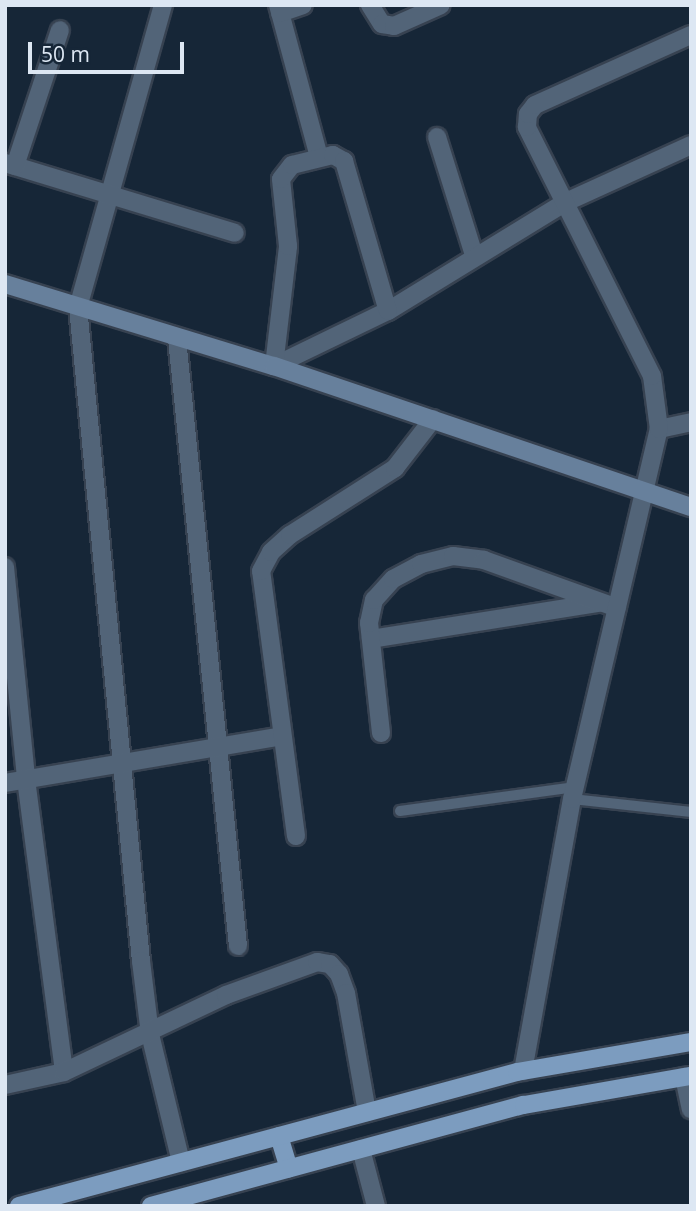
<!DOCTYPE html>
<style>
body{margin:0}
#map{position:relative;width:696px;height:1211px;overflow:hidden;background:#162637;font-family:"Open Sans",sans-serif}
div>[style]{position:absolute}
.roads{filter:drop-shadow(2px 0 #374251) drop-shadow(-2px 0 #374251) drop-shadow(0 2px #374251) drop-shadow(0 -2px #374251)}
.lane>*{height:10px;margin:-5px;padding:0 5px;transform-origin:5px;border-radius:5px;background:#526478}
.street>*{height:18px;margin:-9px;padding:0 9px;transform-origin:9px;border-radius:9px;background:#526478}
.secondary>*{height:18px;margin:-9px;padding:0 9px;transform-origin:9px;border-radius:9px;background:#67809c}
.primary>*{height:18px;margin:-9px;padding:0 9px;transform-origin:9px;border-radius:9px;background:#7c9cbf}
span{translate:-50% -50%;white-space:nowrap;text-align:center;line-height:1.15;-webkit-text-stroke:5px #162637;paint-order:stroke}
.frame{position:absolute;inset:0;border:7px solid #dde7f3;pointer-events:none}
.scale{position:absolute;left:28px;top:42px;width:156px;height:32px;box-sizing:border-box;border:4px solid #dde7f3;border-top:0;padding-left:9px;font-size:21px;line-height:24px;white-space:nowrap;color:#dde7f3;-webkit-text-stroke:5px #162637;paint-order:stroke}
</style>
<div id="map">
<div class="roads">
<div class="lane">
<div style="left:572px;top:799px;width:120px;rotate:6.2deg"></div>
<div style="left:400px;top:811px;width:177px;rotate:-7.8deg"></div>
</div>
<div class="street">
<div style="left:163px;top:5px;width:314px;rotate:105.7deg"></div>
<div style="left:78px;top:307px;width:657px;rotate:84.5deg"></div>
<div style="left:141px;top:961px;width:74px;rotate:83deg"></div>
<div style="left:150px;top:1034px;width:132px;rotate:76.4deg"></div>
<div style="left:278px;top:5px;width:157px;rotate:74.9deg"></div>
<div style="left:370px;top:5px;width:22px;rotate:58deg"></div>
<div style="left:382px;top:24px;width:12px;rotate:9deg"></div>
<div style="left:394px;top:26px;width:51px;rotate:-24.1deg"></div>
<div style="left:280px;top:13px;width:24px;rotate:-19deg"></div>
<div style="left:437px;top:137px;width:124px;rotate:72.6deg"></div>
<div style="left:5px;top:163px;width:240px;rotate:16.9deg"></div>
<div style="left:15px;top:166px;width:143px;rotate:-71.7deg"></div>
<div style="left:177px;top:338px;width:611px;rotate:84.27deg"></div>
<div style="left:274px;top:366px;width:127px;rotate:-25.8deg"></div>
<div style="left:388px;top:311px;width:209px;rotate:-31.5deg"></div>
<div style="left:566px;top:202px;width:137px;rotate:-24.5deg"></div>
<div style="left:274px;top:366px;width:121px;rotate:-83.3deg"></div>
<div style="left:288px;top:246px;width:67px;rotate:-96deg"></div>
<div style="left:281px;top:179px;width:18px;rotate:-52deg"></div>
<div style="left:292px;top:165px;width:42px;rotate:-13.7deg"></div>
<div style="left:333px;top:155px;width:13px;rotate:29deg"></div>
<div style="left:344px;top:161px;width:156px;rotate:73.7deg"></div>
<div style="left:659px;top:429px;width:33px;rotate:-12deg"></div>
<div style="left:5px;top:567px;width:213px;rotate:84.3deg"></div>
<div style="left:26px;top:779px;width:295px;rotate:82.6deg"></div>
<div style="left:371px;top:639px;width:231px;rotate:-9deg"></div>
<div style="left:381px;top:733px;width:111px;rotate:-96.2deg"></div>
<div style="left:369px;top:623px;width:24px;rotate:-78deg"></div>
<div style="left:374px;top:600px;width:28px;rotate:-48deg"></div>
<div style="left:393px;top:579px;width:32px;rotate:-28deg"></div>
<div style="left:421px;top:564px;width:33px;rotate:-14deg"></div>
<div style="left:453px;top:556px;width:31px;rotate:7deg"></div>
<div style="left:484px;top:560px;width:141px;rotate:19.8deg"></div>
<div style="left:5px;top:783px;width:281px;rotate:-9.6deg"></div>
<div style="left:296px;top:836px;width:267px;rotate:-97.5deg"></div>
<div style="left:261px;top:571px;width:21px;rotate:-62deg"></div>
<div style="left:271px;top:552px;width:25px;rotate:-42deg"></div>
<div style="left:290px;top:535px;width:125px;rotate:-32.5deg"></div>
<div style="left:395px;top:468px;width:62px;rotate:-52.2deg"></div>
<div style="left:523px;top:1071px;width:276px;rotate:-79.8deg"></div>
<div style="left:572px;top:799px;width:380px;rotate:-76.8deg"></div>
<div style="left:659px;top:429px;width:53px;rotate:-97.5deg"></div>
<div style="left:652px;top:376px;width:279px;rotate:-116.7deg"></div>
<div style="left:527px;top:127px;width:13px;rotate:-86deg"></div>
<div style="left:528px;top:114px;width:11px;rotate:-52deg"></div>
<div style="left:535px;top:105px;width:171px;rotate:-24.2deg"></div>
<div style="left:684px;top:1077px;width:33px;rotate:78deg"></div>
<div style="left:5px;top:1085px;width:60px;rotate:-12.4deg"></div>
<div style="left:64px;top:1072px;width:179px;rotate:-25.4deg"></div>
<div style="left:226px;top:995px;width:97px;rotate:-19.9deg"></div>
<div style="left:317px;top:962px;width:13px;rotate:9deg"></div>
<div style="left:330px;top:964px;width:13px;rotate:48deg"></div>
<div style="left:339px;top:974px;width:20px;rotate:70deg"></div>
<div style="left:346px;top:993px;width:121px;rotate:80deg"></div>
<div style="left:361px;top:1149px;width:59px;rotate:75.3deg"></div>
</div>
<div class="secondary">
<div style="left:5px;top:284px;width:281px;rotate:17deg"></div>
<div style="left:274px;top:366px;width:440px;rotate:18.7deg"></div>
</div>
<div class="primary">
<div style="left:279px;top:1136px;width:34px;rotate:73deg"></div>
<div style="left:19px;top:1206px;width:516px;rotate:-15.06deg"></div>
<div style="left:517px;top:1072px;width:177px;rotate:-9.8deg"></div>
<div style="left:151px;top:1206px;width:386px;rotate:-15.2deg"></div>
<div style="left:524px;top:1105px;width:169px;rotate:-9.9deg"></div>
</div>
</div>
<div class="frame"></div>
<div class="scale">50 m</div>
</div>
